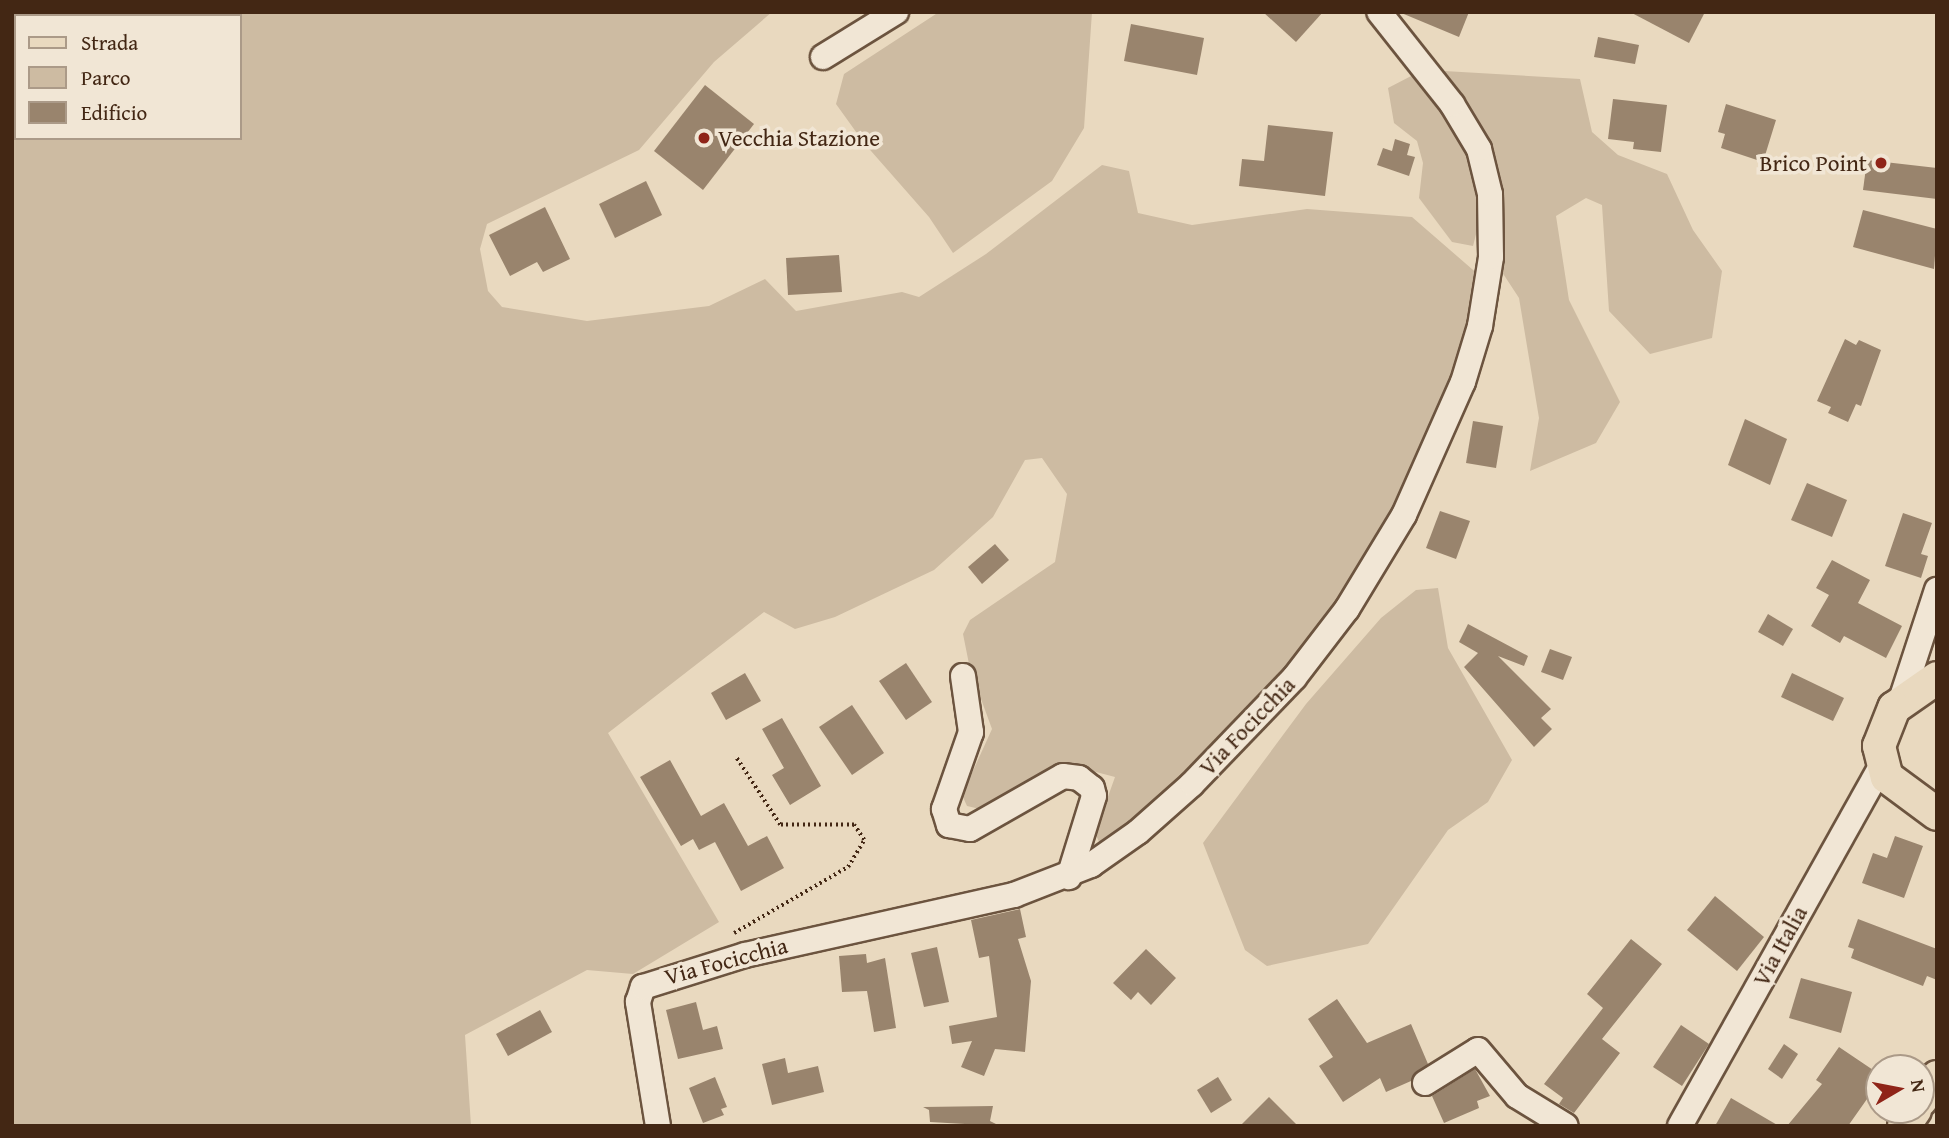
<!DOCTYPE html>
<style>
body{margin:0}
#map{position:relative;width:1949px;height:1138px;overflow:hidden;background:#e9d9bf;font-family:"Gentium Book Plus",serif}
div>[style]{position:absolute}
.green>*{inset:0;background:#cdbba2}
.building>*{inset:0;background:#99846d}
.path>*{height:3.5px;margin-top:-1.75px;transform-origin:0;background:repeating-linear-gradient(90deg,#432714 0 2px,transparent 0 5.5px)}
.roads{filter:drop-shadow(2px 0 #6c543f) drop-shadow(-2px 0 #6c543f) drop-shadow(0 2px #6c543f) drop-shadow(0 -2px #6c543f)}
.minor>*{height:24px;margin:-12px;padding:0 12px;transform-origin:12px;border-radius:12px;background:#f1e6d5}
.major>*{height:32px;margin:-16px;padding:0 16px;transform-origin:16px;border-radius:16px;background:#e9d9bf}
.dots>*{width:19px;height:19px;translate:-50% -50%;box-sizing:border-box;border:4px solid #f1e6d5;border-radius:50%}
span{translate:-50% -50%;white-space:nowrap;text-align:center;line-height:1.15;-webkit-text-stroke:7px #f1e6d5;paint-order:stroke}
.poi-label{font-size:23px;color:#432714}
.left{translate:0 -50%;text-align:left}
.right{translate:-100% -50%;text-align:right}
.street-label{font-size:23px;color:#432714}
.frame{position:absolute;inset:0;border:14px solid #432714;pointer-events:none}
.legend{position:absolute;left:14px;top:14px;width:228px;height:126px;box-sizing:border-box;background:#f1e6d5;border:2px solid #ab9a88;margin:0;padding:9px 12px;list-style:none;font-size:21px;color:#432714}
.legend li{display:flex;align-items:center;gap:14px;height:35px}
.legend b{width:35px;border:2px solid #ab9a88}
.north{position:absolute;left:1865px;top:1054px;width:70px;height:70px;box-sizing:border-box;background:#f1e6d5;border:2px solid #ab9a88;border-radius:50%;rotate:80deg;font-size:19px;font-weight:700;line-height:28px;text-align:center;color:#432714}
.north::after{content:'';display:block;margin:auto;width:24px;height:32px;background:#8f2418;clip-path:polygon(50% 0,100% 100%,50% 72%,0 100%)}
</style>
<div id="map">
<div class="green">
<div style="clip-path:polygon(27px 12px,772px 12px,714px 62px,639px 150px,487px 224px,480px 249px,488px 291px,502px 307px,587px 321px,709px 306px,765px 279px,796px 311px,902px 292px,919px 297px,986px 254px,1102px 165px,1129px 171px,1138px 213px,1192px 225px,1307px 209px,1412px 217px,1480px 276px,1472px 334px,1400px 502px,1360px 576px,1278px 682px,1160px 802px,1100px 844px,1095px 833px,1115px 777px,1081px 768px,980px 809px,967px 806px,962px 795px,992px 729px,970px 669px,963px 634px,970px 620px,1055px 562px,1067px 494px,1042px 458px,1025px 460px,993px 517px,934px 570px,835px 617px,795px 629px,764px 612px,608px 733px,719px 922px,633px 974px,587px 970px,465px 1035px,471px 1126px,12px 1126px,12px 44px,16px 39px,16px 138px,240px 138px,240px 16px)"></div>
<div style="clip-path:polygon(939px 12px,1092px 12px,1084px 128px,1052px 181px,953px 253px,929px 217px,864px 143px,836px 104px,844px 74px)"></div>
<div style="clip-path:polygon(1444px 71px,1580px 79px,1592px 132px,1618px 155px,1667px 174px,1693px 230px,1722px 271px,1712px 338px,1650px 354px,1609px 311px,1602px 205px,1586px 198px,1556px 216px,1569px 300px,1620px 402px,1596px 443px,1530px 471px,1539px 418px,1519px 298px,1500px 269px,1492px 161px)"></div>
<div style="clip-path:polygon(1415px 74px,1458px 125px,1476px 174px,1482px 211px,1473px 246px,1452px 242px,1419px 198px,1423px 163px,1417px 141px,1394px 123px,1388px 88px)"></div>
<div style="clip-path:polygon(1438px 588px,1448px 648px,1512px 760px,1488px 802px,1448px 830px,1368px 944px,1267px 966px,1245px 950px,1203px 843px,1306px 704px,1381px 618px,1416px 590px)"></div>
</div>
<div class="building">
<div style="clip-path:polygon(1263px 12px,1323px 12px,1296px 42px)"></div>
<div style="clip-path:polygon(1399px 12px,1469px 12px,1459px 37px)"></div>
<div style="clip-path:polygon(1630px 12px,1705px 12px,1689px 43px)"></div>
<div style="clip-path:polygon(1131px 24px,1204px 38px,1197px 75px,1124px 61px)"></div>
<div style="clip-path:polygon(1598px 37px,1639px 45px,1635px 64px,1594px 57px)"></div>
<div style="clip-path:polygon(705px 85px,754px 124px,703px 190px,654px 151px)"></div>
<div style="clip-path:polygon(1613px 99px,1667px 105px,1661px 152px,1633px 149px,1634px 142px,1608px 139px)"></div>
<div style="clip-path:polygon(1726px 104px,1776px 120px,1763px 162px,1721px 148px,1725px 134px,1718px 132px)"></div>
<div style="clip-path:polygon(1268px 125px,1333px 132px,1325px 196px,1239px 186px,1242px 159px,1264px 161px)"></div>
<div style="clip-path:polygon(1395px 139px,1410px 144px,1407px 155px,1415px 157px,1409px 176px,1377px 165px,1383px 148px,1392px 151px)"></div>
<div style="clip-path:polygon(1867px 160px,1937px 168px,1937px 199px,1863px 190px)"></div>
<div style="clip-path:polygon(646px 181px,662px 215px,615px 238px,599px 204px)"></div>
<div style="clip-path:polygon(545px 207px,570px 259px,543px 272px,537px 262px,510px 276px,489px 235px)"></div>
<div style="clip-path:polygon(1863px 210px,1937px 229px,1934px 269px,1853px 247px)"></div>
<div style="clip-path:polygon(839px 255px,842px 292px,788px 295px,786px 258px)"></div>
<div style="clip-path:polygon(1845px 339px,1856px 345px,1859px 340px,1881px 350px,1861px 406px,1856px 404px,1848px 422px,1828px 413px,1831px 407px,1817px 401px)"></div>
<div style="clip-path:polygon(1745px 419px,1787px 439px,1770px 485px,1728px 465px)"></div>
<div style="clip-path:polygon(1473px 421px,1503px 426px,1496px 468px,1466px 463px)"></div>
<div style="clip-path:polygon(1807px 483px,1847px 500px,1832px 537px,1791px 520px)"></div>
<div style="clip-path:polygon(1440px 511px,1470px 521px,1456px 559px,1426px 548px)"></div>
<div style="clip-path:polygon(1903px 513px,1932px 523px,1921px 554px,1928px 556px,1921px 578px,1885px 566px)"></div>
<div style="clip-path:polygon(995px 544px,1009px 560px,982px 584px,968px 567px)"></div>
<div style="clip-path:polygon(1832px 560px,1870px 580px,1858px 603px,1902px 626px,1886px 658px,1844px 636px,1840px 643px,1811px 626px,1829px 595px,1816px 588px)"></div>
<div style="clip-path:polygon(1768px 614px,1793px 629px,1783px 646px,1758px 632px)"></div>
<div style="clip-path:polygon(1468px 624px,1528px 656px,1524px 666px,1498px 656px,1551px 709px,1541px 718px,1552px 729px,1534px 747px,1464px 667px,1478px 653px,1459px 642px)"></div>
<div style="clip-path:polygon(1550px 649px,1572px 657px,1563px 680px,1541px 672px)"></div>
<div style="clip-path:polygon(906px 663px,932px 702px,906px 720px,879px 681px)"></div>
<div style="clip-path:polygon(745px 673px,761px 701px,726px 720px,711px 693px)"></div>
<div style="clip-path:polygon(1792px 673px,1844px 698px,1833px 721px,1781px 697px)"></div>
<div style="clip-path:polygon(852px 705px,884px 753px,852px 775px,819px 727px)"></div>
<div style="clip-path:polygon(782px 718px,821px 786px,790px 805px,772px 775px,784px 768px,762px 729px)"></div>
<div style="clip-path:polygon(670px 760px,701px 816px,724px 803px,748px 846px,767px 836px,784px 868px,741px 891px,715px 842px,699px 850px,693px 839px,681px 846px,640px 777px)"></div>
<div style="clip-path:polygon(1895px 836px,1923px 846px,1904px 898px,1862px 883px,1873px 853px,1887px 858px)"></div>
<div style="clip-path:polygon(1715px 896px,1764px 937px,1737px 971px,1687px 930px)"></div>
<div style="clip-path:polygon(1020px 909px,1026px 937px,1018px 939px,1031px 981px,1025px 1052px,995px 1049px,984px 1076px,961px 1067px,972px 1041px,952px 1044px,949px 1026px,997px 1017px,989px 956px,979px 958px,971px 920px)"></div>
<div style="clip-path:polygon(1858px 919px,1937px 949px,1937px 980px,1927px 976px,1923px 986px,1851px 958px,1854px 949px,1848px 947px)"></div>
<div style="clip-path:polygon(1631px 939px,1662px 964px,1602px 1039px,1620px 1053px,1574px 1113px,1559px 1104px,1563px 1098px,1544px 1084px,1603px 1008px,1587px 994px)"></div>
<div style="clip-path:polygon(937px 947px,949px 1002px,924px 1007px,911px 953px)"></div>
<div style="clip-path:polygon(1146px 949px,1176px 978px,1151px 1005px,1138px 992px,1131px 1000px,1113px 983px)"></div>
<div style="clip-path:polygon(866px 954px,867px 963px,885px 958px,896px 1028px,874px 1032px,867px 991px,842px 992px,839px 956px)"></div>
<div style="clip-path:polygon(1801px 978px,1852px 992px,1841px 1033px,1789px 1018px)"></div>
<div style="clip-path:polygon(1337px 999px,1367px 1043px,1411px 1024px,1428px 1064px,1411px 1081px,1386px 1092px,1380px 1078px,1343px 1102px,1319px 1066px,1333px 1057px,1308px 1019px)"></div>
<div style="clip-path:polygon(696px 1002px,703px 1030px,717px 1026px,723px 1049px,678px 1059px,666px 1010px)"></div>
<div style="clip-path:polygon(540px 1010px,552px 1032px,508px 1056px,496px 1034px)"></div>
<div style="clip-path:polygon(1681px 1025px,1709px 1044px,1682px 1086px,1653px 1067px)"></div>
<div style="clip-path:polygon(1784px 1044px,1798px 1054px,1782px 1079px,1768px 1069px)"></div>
<div style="clip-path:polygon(1839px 1047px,1879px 1074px,1879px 1082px,1848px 1126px,1787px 1126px,1822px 1084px,1816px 1080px)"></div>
<div style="clip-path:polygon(785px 1058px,788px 1073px,818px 1066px,824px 1092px,772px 1105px,762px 1064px)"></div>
<div style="clip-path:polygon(1475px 1069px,1490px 1096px,1477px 1101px,1479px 1108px,1444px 1123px,1432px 1096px)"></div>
<div style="clip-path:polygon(715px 1077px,727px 1107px,721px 1109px,724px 1115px,703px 1123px,689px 1088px)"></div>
<div style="clip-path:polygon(1218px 1077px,1232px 1100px,1211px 1113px,1197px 1090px)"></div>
<div style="clip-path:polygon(1269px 1097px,1298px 1126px,1240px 1126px)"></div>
<div style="clip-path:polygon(1731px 1098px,1779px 1126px,1715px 1126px)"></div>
<div style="clip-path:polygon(993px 1106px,990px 1121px,1000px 1126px,930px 1122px,929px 1110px,923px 1107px)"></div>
</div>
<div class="path">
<div style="left:734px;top:933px;width:132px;rotate:-30.1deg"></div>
<div style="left:848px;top:867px;width:31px;rotate:-59deg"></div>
<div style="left:864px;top:840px;width:18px;rotate:-124deg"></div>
<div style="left:854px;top:825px;width:74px;rotate:180deg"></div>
<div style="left:780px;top:825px;width:82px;rotate:-123.1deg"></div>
</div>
<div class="roads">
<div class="minor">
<div style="left:823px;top:57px;width:86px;rotate:-31.7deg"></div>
<div style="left:963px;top:676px;width:57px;rotate:81.9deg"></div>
<div style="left:971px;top:732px;width:82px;rotate:109.3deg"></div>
<div style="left:944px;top:809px;width:17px;rotate:73deg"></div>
<div style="left:949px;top:825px;width:21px;rotate:11deg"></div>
<div style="left:970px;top:829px;width:107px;rotate:-29.7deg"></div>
<div style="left:1063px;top:776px;width:16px;rotate:7deg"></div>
<div style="left:1079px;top:778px;width:16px;rotate:38deg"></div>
<div style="left:1092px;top:788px;width:8px;rotate:76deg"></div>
<div style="left:1094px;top:796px;width:85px;rotate:107.2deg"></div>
<div style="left:1901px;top:700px;width:116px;rotate:-71.9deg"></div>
<div style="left:1425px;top:1083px;width:62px;rotate:-31.9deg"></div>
<div style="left:1478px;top:1050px;width:60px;rotate:49.7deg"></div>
<div style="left:1517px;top:1096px;width:57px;rotate:31.5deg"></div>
<div style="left:658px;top:1126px;width:126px;rotate:-99.2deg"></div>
<div style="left:638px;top:1002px;width:16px;rotate:-72deg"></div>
<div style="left:643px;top:987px;width:107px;rotate:-17.4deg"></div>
<div style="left:745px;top:955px;width:276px;rotate:-12.6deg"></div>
<div style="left:1014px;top:895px;width:83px;rotate:-21.3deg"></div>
<div style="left:1091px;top:865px;width:57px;rotate:-35.1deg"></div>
<div style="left:1138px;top:832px;width:72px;rotate:-41.6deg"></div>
<div style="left:1192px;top:784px;width:147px;rotate:-46.1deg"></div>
<div style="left:1294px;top:678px;width:87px;rotate:-52.5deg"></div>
<div style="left:1347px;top:609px;width:110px;rotate:-58.8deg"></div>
<div style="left:1404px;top:515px;width:145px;rotate:-66.1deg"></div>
<div style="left:1463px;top:382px;width:59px;rotate:-73.1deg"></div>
<div style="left:1480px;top:326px;width:70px;rotate:-80.9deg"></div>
<div style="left:1491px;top:257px;width:63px;rotate:-90.9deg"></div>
<div style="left:1490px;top:194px;width:46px;rotate:-103.7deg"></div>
<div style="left:1479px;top:149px;width:52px;rotate:-121deg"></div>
<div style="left:1452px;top:104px;width:117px;rotate:-128.4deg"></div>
<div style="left:1680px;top:1126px;width:411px;rotate:-60.8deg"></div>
</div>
<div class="major">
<div style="left:1937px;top:678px;width:52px;rotate:145.1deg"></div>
<div style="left:1894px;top:708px;width:41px;rotate:111.5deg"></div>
<div style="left:1879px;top:746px;width:32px;rotate:76deg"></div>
<div style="left:1887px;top:777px;width:62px;rotate:36.5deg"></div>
<div style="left:1921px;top:1100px;width:28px;rotate:-55deg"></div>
<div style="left:1904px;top:1126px;width:19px;rotate:-55deg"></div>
</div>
</div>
<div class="dots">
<div style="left:704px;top:138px;background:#8f2418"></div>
<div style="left:1881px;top:163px;background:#8f2418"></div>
</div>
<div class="poi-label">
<span class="left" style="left:718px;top:138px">Vecchia Stazione</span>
<span class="right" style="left:1867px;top:163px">Brico Point</span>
</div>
<div class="street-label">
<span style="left:1247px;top:726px;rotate:-46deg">Via Focicchia</span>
<span style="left:1780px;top:946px;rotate:-61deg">Via Italia</span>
<span style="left:726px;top:961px;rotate:-15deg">Via Focicchia</span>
</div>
<div class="frame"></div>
<ul class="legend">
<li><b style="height:9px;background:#e9d9bf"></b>Strada</li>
<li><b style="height:19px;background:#cdbba2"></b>Parco</li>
<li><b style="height:19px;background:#99846d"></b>Edificio</li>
</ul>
<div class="north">N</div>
</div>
